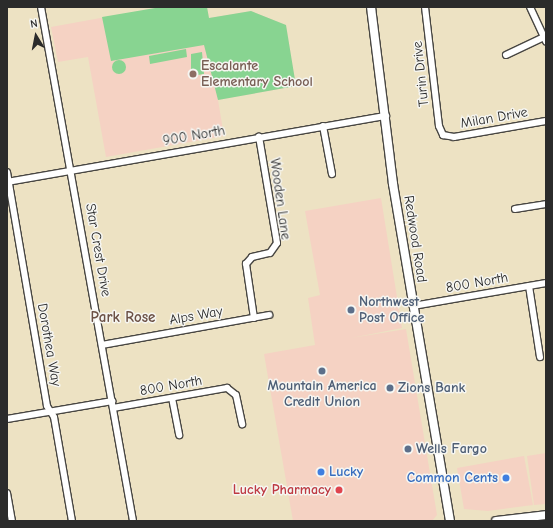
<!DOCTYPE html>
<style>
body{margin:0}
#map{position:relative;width:553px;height:528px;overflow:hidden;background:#ede2c3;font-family:"Comic Neue",sans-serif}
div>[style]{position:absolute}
.built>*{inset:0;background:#f5d2c3}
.green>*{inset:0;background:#88d491}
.round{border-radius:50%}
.roads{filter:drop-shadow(1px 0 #484642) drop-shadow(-1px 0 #484642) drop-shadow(0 1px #484642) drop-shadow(0 -1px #484642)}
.street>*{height:6px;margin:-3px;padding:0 3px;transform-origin:3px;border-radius:3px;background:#fff}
.secondary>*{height:8px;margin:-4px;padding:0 4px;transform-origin:4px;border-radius:4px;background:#fff}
.dots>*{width:11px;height:11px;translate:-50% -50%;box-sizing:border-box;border:2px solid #f6f6f2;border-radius:50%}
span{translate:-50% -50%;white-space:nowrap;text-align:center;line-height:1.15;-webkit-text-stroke:3px #f6f6f2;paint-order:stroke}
.education-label{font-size:14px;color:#785e54;font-weight:700}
.left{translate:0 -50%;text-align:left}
.street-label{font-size:14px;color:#2b2b2b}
.service-label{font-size:14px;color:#4e5e75;font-weight:700}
.shop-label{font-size:14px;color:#366cbe;font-weight:700}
.right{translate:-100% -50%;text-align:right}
.health-label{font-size:14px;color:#be3a42;font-weight:700}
.neighbourhood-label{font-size:15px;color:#6b5045;font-weight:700}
.frame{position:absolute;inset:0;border:8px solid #2b2b2b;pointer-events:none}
.north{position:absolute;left:16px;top:16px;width:40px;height:40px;-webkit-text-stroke:3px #f6f6f2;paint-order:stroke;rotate:350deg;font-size:11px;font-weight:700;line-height:16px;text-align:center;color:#2b2b2b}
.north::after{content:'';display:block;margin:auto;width:14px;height:18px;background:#2b2b2b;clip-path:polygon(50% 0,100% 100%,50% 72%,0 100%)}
</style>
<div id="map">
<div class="built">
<div style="clip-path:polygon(161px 7px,207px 7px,209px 18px,251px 11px,286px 25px,296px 86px,218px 100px,224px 136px,106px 157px,88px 57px,58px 62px,51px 27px)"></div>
<div style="clip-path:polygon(381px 198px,402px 328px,351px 338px,406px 329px,437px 515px,432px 521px,293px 521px,264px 354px,315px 345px,308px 298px,320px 295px,305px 211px)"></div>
<div style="clip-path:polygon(546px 453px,546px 504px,534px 505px,527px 456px)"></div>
<div style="clip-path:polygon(524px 456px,533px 505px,488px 511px,464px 509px,457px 468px)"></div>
</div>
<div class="green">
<div style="clip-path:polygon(161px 7px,207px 7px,209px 18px,251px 11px,286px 25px,296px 86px,218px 100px,204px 45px,111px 61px,102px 17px)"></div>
<div style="clip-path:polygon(186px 49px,187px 57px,150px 64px,149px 56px)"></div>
<div style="clip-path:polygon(202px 52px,204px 74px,191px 76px,191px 54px)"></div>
<div class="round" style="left:112px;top:60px;width:14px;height:14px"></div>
</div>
<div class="roads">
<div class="street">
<div style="left:41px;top:7px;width:522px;rotate:79.85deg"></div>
<div style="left:425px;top:7px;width:120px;rotate:83.3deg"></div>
<div style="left:439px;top:126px;width:10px;rotate:66deg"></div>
<div style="left:443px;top:135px;width:11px;rotate:10deg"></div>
<div style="left:454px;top:137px;width:93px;rotate:-9.9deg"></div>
<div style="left:530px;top:7px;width:38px;rotate:65deg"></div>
<div style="left:506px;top:55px;width:42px;rotate:-25.3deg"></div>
<div style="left:323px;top:126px;width:49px;rotate:79.4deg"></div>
<div style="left:7px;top:172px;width:237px;rotate:80.3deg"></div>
<div style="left:47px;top:406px;width:13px;rotate:58deg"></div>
<div style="left:54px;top:417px;width:106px;rotate:80.2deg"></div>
<div style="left:7px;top:182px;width:385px;rotate:-9.9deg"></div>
<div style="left:515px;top:209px;width:31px;rotate:-9deg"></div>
<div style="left:529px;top:286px;width:72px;rotate:81.2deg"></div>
<div style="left:413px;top:306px;width:135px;rotate:-9.8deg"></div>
<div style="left:254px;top:318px;width:55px;rotate:-98.4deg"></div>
<div style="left:246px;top:264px;width:9px;rotate:-49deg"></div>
<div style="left:252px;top:257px;width:18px;rotate:-13deg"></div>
<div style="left:270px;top:253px;width:12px;rotate:-55deg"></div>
<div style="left:277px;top:243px;width:108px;rotate:-99.6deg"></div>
<div style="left:102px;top:345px;width:170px;rotate:-10.2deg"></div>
<div style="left:172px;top:398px;width:38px;rotate:79deg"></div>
<div style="left:113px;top:408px;width:116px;rotate:-10deg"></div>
<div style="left:227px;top:388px;width:11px;rotate:38deg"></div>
<div style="left:236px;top:395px;width:30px;rotate:78deg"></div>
<div style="left:7px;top:419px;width:107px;rotate:-9.7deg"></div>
<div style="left:7px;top:493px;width:28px;rotate:80deg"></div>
</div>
<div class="secondary">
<div style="left:371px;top:7px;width:178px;rotate:82.9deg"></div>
<div style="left:393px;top:184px;width:342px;rotate:80.4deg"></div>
<div style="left:496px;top:521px;width:50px;rotate:-6.8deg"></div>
</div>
</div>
<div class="dots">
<div style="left:193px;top:74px;background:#8d6e63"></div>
<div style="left:351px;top:310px;background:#5c6f8a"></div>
<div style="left:322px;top:371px;background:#5c6f8a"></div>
<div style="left:390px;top:388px;background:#5c6f8a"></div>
<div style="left:408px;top:449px;background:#5c6f8a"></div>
<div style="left:321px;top:472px;background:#3f7fe0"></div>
<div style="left:506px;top:478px;background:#3f7fe0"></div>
<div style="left:339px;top:490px;background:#e0444e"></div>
</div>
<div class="education-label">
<span class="left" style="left:201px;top:74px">Escalante<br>Elementary School</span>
</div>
<div class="street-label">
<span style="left:421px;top:74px;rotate:-96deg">Turin Drive</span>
<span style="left:494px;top:118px;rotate:-10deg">Milan Drive</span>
<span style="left:194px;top:136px;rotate:-10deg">900 North</span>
<span style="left:280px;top:199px;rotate:82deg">Wooden Lane</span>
<span style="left:415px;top:239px;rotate:81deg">Redwood Road</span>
<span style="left:98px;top:250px;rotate:80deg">Star Crest Drive</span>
<span style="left:477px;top:283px;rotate:-10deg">800 North</span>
<span style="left:196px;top:316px;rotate:-10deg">Alps Way</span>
<span style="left:49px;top:345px;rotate:80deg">Dorothea Way</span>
<span style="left:171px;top:386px;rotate:-10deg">800 North</span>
</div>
<div class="service-label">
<span class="left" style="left:359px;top:310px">Northwest<br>Post Office</span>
<span style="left:322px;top:394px">Mountain America<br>Credit Union</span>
<span class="left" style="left:398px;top:388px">Zions Bank</span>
<span class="left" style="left:416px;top:449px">Wells Fargo</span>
</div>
<div class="shop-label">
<span class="left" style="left:329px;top:472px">Lucky</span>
<span class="right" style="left:498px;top:478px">Common Cents</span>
</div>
<div class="health-label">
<span class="right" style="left:331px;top:490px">Lucky Pharmacy</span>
</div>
<div class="neighbourhood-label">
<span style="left:123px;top:318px">Park Rose</span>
</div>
<div class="frame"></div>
<div class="north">N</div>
</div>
